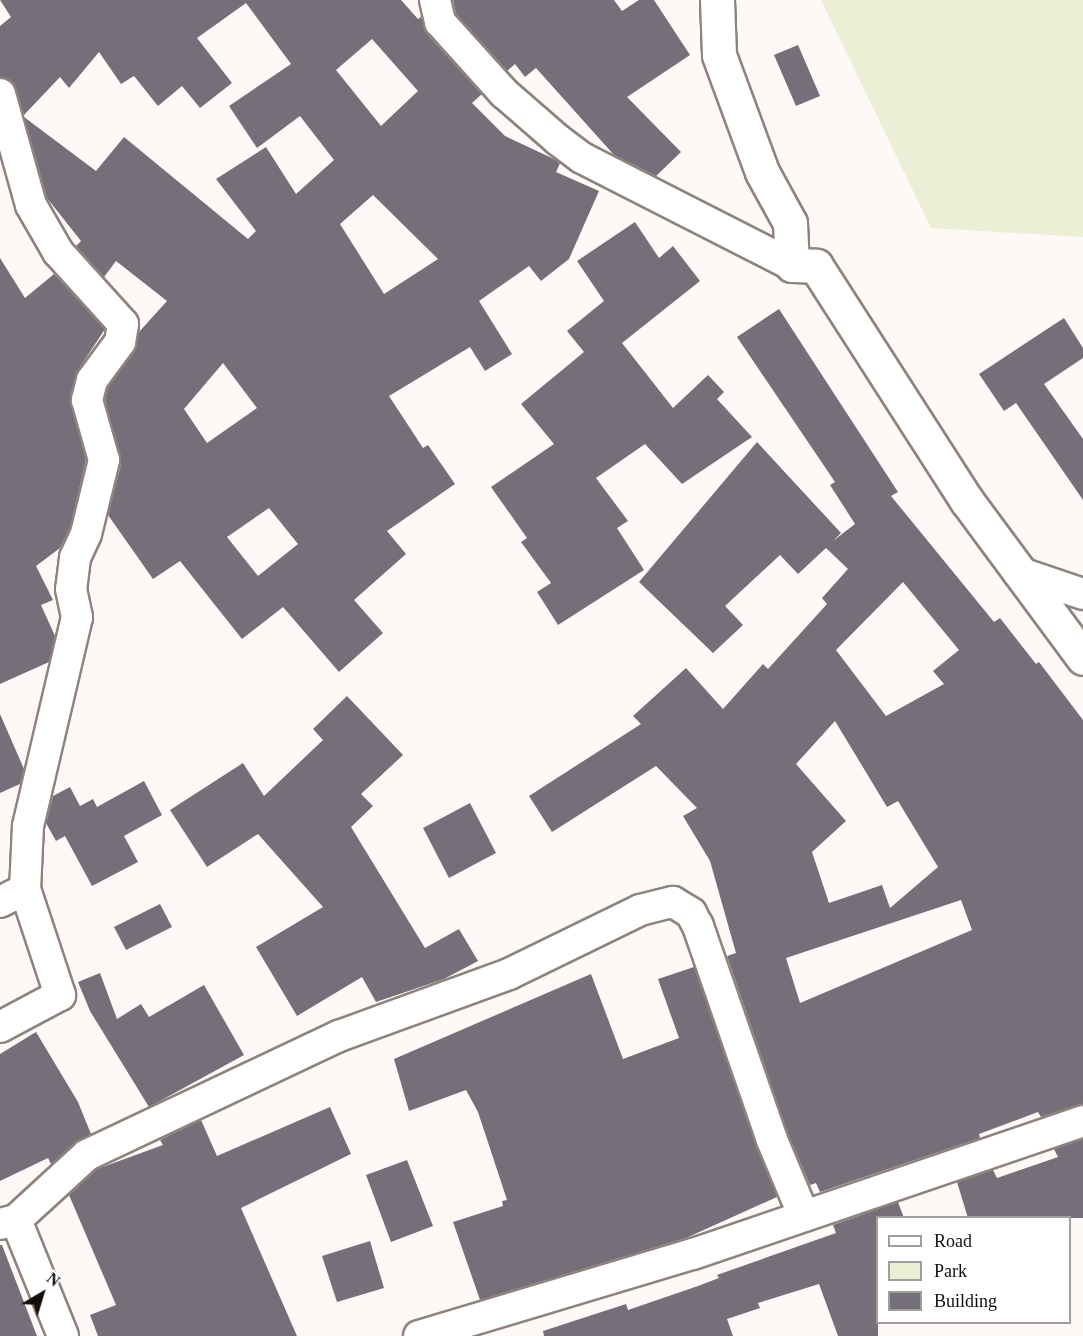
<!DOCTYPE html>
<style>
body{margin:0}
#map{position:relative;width:1083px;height:1336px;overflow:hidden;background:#fef8f6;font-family:"Times New Roman",serif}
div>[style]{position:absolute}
.green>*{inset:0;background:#eaefd5}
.building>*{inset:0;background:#746f79}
.roads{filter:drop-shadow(2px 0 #8f837d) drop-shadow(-2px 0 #8f837d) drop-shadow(0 2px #8f837d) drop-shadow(0 -2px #8f837d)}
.minor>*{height:30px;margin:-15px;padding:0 15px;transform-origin:15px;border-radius:15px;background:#fff}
.tertiary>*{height:33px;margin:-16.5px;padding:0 16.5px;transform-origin:16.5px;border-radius:16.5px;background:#fff}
span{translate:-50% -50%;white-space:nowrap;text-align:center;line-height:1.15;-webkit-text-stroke:4.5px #fff;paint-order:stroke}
.legend{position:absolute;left:876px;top:1216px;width:195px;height:108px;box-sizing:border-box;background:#fff;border:2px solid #a09f9e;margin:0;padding:8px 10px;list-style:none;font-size:18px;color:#120e0c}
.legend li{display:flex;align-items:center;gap:12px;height:30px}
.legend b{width:30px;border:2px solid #a09f9e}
.north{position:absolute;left:12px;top:1264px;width:60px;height:60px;-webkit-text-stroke:4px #fff;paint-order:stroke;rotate:38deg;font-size:16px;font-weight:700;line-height:24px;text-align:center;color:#120e0c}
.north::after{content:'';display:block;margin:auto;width:21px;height:27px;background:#120e0c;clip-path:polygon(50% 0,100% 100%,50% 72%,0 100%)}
</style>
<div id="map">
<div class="green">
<div style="clip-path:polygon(821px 0,1083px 0,1083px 237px,931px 228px)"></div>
</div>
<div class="building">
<div style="clip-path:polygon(evenodd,0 0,401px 0,418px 19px,421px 17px,427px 34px,482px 94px,472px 103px,505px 136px,554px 159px,560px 163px,556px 172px,599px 191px,569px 259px,541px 281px,529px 266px,479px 301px,512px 354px,485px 371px,470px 347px,389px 396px,423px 448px,428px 445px,455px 484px,387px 531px,406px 554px,354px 600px,383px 633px,339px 672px,283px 607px,242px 639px,180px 561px,153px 579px,108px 515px,121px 464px,105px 400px,108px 387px,134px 352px,139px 332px,167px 301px,116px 261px,104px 277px,76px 246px,81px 241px,47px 198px,24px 117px,96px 171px,124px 137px,248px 239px,256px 231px,216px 179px,266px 147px,296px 194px,334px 160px,300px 116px,257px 148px,229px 106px,291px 64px,246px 3px,197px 38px,232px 83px,200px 108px,182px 86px,158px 106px,134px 76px,121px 84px,99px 52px,69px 88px,60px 77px,24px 115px,12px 82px,0 77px,0 26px,11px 17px,0 0,372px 39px,418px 91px,381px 126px,336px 70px,372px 39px,0 0,373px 195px,438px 259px,384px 294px,340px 224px,373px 195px,0 0,223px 363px,257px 408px,207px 443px,184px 409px,223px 363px,0 0,269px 508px,298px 544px,258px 576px,227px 537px,269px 508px)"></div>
<div style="clip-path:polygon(453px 0,614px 0,622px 11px,639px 0,654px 0,690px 55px,627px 97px,681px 152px,656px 176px,614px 155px,536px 68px,525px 77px,515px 64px,507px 71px,456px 14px)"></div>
<div style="clip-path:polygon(798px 45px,820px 96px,796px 106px,774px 55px)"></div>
<div style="clip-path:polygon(635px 222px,659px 258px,673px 246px,700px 281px,622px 343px,673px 408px,708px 375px,724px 392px,717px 399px,752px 437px,682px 484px,645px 444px,596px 478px,628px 521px,617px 528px,644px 570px,558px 625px,537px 592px,551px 583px,521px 542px,527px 538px,491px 487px,554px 444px,521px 404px,584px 352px,567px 331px,604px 301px,577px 261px)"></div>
<div style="clip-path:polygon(0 258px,25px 298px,54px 274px,105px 329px,78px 370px,70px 396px,86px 460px,70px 528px,60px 548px,36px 566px,53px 600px,41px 605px,55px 636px,49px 662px,0 684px)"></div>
<div style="clip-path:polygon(evenodd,779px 309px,898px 492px,891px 496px,994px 622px,1000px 618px,1036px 664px,1039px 662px,1083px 720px,1083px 1104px,1041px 1117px,1038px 1112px,979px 1134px,980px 1138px,820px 1192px,816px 1183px,810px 1185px,788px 1134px,727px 956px,736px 953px,710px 861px,683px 816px,697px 808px,656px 766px,552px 832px,529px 796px,641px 724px,633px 716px,686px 668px,723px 709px,763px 664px,768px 669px,827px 604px,822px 598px,848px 569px,826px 548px,798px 574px,780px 555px,725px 606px,743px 625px,713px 653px,639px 582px,757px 442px,841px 533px,833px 541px,855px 524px,830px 485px,835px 482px,737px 337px,779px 309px,903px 582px,959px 650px,933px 671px,944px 684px,886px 716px,836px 650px,903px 582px,779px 309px,835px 721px,887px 807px,898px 801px,938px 867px,890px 908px,882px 885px,829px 903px,812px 852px,846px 821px,796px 764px,835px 721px,779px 309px,961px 900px,972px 930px,800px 1003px,786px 958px,961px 900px)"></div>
<div style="clip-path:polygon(1064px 318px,1083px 348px,1083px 358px,1044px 384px,1083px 439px,1083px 500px,1016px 403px,1004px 411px,979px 374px)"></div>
<div style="clip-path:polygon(347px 696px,403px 755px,361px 794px,373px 806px,351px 827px,425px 948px,459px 929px,478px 961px,444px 979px,376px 1002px,362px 977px,297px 1016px,256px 947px,323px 907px,258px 834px,207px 867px,170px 810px,243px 763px,264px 796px,323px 740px,313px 729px)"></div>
<div style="clip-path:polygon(0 714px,24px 769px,20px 784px,0 793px)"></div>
<div style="clip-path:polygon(144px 781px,162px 815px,124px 836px,138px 862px,92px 886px,65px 836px,56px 841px,46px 823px,53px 796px,70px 787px,80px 806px,93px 799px,97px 807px)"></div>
<div style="clip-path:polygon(470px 803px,496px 853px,449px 878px,423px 828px)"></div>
<div style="clip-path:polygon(160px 904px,172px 927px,126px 950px,114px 927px)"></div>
<div style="clip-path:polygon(694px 967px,777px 1197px,686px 1238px,480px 1300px,453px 1222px,503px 1206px,502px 1201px,507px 1200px,478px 1112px,466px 1090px,409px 1111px,394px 1059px,591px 974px,623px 1059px,679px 1038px,658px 979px)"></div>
<div style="clip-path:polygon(100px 973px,117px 1019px,141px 1004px,149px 1017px,204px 985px,244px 1055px,149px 1107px,90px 1011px,78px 982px)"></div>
<div style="clip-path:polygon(36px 1032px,78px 1102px,91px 1134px,51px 1164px,48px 1158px,0 1181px,0 1054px)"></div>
<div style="clip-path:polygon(330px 1107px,351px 1154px,241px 1208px,297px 1336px,98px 1336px,90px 1315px,116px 1305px,69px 1195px,97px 1169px,163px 1145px,160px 1140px,201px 1120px,217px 1156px)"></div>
<div style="clip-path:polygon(1083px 1139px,1083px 1218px,968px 1218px,957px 1182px,993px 1170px,997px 1178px,1058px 1157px,1054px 1149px)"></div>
<div style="clip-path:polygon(407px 1160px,433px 1226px,391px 1242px,366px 1175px)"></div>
<div style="clip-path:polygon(898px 1202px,904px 1218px,878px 1218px,878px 1336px,838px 1336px,819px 1284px,758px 1303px,760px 1308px,727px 1319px,733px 1336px,544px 1336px,543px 1331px,626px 1304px,628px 1310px,698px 1286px,719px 1278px,717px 1275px,836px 1233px,833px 1225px)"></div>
<div style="clip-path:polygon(370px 1241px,384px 1288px,337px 1302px,322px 1256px)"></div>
<div style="clip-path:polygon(0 1245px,2px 1245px,37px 1336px,0 1336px)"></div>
</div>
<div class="roads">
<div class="minor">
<div style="left:435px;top:0;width:23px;rotate:77deg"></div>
<div style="left:440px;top:22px;width:96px;rotate:48deg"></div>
<div style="left:504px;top:93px;width:72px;rotate:41deg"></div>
<div style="left:558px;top:140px;width:30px;rotate:37deg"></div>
<div style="left:582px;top:158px;width:236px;rotate:27deg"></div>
<div style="left:0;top:94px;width:115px;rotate:74.4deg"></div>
<div style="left:31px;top:205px;width:54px;rotate:60.1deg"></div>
<div style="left:58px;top:252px;width:97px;rotate:47.9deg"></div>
<div style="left:123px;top:324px;width:18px;rotate:99deg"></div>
<div style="left:120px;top:342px;width:47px;rotate:126.4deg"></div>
<div style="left:92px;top:380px;width:21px;rotate:104deg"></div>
<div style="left:87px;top:400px;width:62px;rotate:74.2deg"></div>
<div style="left:104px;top:460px;width:76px;rotate:103.7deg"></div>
<div style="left:86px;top:534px;width:26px;rotate:115deg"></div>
<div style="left:75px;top:558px;width:31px;rotate:97deg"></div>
<div style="left:71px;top:589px;width:29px;rotate:78deg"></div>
<div style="left:77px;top:617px;width:215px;rotate:103.2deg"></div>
<div style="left:28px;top:826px;width:63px;rotate:92.7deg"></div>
<div style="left:25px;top:889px;width:112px;rotate:71.7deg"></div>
<div style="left:60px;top:995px;width:68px;rotate:151.9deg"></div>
<div style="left:1018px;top:572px;width:69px;rotate:18.7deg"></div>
<div style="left:0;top:902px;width:28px;rotate:-27deg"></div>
<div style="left:16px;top:1220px;width:125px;rotate:67.9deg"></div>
<div style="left:0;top:1224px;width:16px;rotate:-14deg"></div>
<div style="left:16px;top:1220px;width:96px;rotate:-42.5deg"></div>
<div style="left:87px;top:1155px;width:279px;rotate:-25.3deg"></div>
<div style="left:339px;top:1036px;width:181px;rotate:-20deg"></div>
<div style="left:509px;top:974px;width:146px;rotate:-26deg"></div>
<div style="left:640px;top:910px;width:34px;rotate:-14deg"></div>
<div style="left:673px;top:902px;width:21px;rotate:31deg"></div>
<div style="left:691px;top:913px;width:15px;rotate:62deg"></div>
<div style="left:698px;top:926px;width:226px;rotate:70.9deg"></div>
<div style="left:772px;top:1140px;width:80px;rotate:67.3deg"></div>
<div style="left:419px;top:1336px;width:286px;rotate:-16.7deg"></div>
<div style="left:693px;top:1254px;width:412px;rotate:-18.8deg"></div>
</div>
<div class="tertiary">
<div style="left:717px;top:0;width:55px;rotate:87.9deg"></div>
<div style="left:719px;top:55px;width:125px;rotate:69.8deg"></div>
<div style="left:762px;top:172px;width:58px;rotate:61.2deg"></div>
<div style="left:790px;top:223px;width:42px;rotate:87.3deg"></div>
<div style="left:792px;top:265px;width:24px;rotate:2deg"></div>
<div style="left:816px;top:266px;width:279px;rotate:57.3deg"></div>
<div style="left:967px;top:501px;width:195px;rotate:53.5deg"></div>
</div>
</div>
<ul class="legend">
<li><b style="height:8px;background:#fff"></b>Road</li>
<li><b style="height:16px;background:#eaefd5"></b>Park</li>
<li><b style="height:16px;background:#746f79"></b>Building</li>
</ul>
<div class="north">N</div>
</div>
